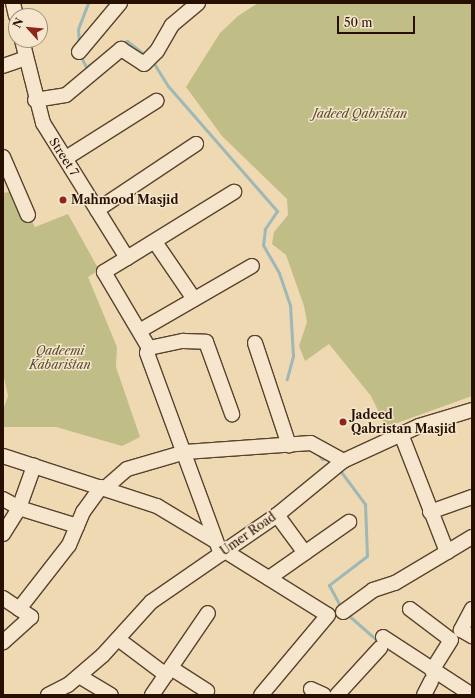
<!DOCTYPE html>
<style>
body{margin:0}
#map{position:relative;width:475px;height:698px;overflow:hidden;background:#efd9b2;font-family:"Libre Caslon Text",serif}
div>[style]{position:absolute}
.green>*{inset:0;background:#c0bd87}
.stream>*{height:3px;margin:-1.5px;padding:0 1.5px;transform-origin:1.5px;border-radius:1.5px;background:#9db8b6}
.roads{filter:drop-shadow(1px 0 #59422c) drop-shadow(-1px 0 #59422c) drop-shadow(0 1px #59422c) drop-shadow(0 -1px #59422c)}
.minor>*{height:14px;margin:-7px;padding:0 7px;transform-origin:7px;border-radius:7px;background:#f5e6cd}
.dots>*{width:11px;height:11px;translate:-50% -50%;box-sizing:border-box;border:2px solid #f5e6cd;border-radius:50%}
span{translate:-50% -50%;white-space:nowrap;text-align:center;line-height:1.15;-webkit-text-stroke:3px #f5e6cd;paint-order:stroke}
.park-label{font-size:12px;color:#5d4d2f;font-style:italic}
.street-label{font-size:12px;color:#271000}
.poi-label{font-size:12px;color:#271000;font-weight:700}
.left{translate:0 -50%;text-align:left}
.frame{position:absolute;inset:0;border:4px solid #271000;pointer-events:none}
.north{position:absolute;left:8px;top:8px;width:40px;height:40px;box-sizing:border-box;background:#f5e6cd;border:1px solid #a3907b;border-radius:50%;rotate:297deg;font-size:11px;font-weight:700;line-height:16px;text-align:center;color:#271000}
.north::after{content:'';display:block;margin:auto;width:14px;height:18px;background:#8f2418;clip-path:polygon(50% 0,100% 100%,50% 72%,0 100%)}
.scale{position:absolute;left:337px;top:16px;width:78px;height:18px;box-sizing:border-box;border:2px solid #271000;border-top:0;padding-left:5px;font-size:12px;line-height:14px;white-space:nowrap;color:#271000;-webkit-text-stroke:3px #f5e6cd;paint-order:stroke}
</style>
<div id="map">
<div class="green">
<div style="clip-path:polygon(258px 3px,472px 3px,472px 396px,386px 427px,371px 396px,329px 344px,305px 361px,299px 346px,307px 322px,304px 306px,286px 255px,272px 244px,274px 232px,288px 215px,287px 199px,222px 136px,186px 87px,220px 33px,238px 16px)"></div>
<div style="clip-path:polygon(16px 191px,35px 227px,68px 214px,99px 270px,88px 277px,117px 347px,116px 367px,140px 437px,122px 446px,56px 427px,3px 427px,3px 410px,8px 396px,3px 373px,3px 193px)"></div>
</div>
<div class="stream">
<div style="left:122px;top:44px;width:6px;rotate:-31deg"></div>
<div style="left:127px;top:41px;width:24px;rotate:38deg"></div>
<div style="left:79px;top:46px;width:17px;rotate:-93deg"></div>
<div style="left:78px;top:29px;width:28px;rotate:-69deg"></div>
<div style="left:80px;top:55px;width:13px;rotate:63deg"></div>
<div style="left:86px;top:67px;width:13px;rotate:-32deg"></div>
<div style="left:153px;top:62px;width:28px;rotate:58deg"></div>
<div style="left:168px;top:86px;width:166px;rotate:48.9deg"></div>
<div style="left:277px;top:211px;width:22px;rotate:124deg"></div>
<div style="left:265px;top:229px;width:16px;rotate:97deg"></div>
<div style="left:263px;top:245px;width:32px;rotate:60deg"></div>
<div style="left:279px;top:273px;width:34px;rotate:71deg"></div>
<div style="left:290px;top:305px;width:51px;rotate:86.6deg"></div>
<div style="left:293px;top:356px;width:24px;rotate:105deg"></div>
<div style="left:317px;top:453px;width:8px;rotate:50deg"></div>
<div style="left:322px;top:459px;width:5px;rotate:-11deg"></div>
<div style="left:339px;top:469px;width:44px;rotate:53.4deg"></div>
<div style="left:365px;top:504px;width:52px;rotate:87.8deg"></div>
<div style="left:367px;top:556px;width:48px;rotate:142.7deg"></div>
<div style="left:329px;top:585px;width:27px;rotate:62deg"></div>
<div style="left:347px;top:614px;width:43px;rotate:41.2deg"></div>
</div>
<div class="roads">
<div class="minor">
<div style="left:13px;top:3px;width:13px;rotate:77deg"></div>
<div style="left:22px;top:40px;width:86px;rotate:75.8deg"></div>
<div style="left:43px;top:123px;width:159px;rotate:58.1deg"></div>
<div style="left:127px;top:258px;width:126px;rotate:-31.7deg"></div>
<div style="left:79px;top:52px;width:64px;rotate:-50.1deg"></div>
<div style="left:3px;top:66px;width:24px;rotate:-19deg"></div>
<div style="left:35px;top:100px;width:31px;rotate:-9deg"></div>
<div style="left:66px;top:95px;width:72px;rotate:-39.9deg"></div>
<div style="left:121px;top:49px;width:27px;rotate:33deg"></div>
<div style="left:144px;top:64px;width:18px;rotate:-45deg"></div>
<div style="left:157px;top:51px;width:30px;rotate:-60deg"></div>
<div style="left:172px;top:25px;width:34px;rotate:-40deg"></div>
<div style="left:3px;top:157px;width:63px;rotate:66.7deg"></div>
<div style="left:66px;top:158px;width:107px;rotate:-32.3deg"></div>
<div style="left:97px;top:210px;width:119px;rotate:-33.7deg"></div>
<div style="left:155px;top:242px;width:69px;rotate:55.6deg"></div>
<div style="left:127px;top:258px;width:27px;rotate:149deg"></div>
<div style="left:104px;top:272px;width:88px;rotate:59.4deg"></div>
<div style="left:149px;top:348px;width:5px;rotate:112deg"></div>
<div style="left:147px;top:353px;width:214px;rotate:69.8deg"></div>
<div style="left:141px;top:330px;width:128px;rotate:-30deg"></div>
<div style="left:255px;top:343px;width:108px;rotate:71.6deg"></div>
<div style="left:149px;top:348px;width:35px;rotate:-12deg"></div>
<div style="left:183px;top:341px;width:23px;rotate:2deg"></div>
<div style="left:206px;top:342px;width:77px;rotate:70.1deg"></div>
<div style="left:3px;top:456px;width:162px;rotate:18deg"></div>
<div style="left:157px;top:506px;width:68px;rotate:31.1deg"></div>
<div style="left:104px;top:489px;width:30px;rotate:-41deg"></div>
<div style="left:127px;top:469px;width:60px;rotate:-16.3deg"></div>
<div style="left:185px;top:452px;width:126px;rotate:-4.1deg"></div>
<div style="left:311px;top:443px;width:37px;rotate:29deg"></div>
<div style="left:3px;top:499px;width:18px;rotate:29deg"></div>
<div style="left:19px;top:508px;width:61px;rotate:17.2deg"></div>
<div style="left:430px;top:512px;width:45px;rotate:-19.7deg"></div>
<div style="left:277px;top:515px;width:47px;rotate:53.6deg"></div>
<div style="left:3px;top:534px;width:31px;rotate:-58deg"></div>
<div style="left:19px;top:508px;width:45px;rotate:-70.3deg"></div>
<div style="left:225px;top:551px;width:121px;rotate:31.9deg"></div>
<div style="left:328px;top:615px;width:104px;rotate:129.9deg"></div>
<div style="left:447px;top:552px;width:29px;rotate:-31deg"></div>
<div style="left:269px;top:578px;width:98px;rotate:-35deg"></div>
<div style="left:3px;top:598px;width:34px;rotate:34deg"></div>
<div style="left:31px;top:617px;width:38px;rotate:138deg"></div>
<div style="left:19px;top:609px;width:81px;rotate:-52deg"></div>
<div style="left:69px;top:545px;width:36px;rotate:-67deg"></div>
<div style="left:83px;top:512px;width:31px;rotate:-54deg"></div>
<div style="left:410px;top:609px;width:51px;rotate:37.1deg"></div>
<div style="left:451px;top:640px;width:36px;rotate:122deg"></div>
<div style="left:472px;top:609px;width:24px;rotate:118deg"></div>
<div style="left:461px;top:630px;width:13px;rotate:29deg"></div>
<div style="left:343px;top:612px;width:37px;rotate:-36deg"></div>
<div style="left:373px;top:590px;width:23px;rotate:-18deg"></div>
<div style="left:395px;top:583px;width:61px;rotate:-30.8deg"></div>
<div style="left:447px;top:552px;width:127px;rotate:-111.3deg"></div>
<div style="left:383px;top:637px;width:106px;rotate:33.1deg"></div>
<div style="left:118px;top:639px;width:60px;rotate:36.9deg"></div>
<div style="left:171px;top:668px;width:43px;rotate:32.6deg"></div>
<div style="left:79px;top:676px;width:37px;rotate:31deg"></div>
<div style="left:311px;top:689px;width:14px;rotate:25deg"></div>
<div style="left:48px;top:695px;width:22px;rotate:-27deg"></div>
<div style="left:68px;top:685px;width:46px;rotate:-40.6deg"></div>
<div style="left:103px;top:655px;width:72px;rotate:-47.8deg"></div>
<div style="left:151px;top:602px;width:153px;rotate:-34.6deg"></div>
<div style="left:277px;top:515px;width:85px;rotate:-39.3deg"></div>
<div style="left:343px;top:461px;width:84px;rotate:-24.7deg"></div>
<div style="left:419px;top:426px;width:55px;rotate:-16.8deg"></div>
<div style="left:152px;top:695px;width:99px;rotate:-55.7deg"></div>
<div style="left:337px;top:695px;width:64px;rotate:-47.5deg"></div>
<div style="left:424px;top:695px;width:16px;rotate:-63deg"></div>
</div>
</div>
<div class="dots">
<div style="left:63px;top:200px;background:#8f2418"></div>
<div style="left:343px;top:422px;background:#8f2418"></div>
</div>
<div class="park-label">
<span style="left:360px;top:114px">Jadeed Qabristan</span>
<span style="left:60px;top:358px">Qadeemi<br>Kabaristan</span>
</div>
<div class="street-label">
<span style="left:64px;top:157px;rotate:57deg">Street 7</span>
<span style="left:248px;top:534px;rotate:-35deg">Umer Road</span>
</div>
<div class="poi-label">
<span class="left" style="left:71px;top:200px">Mahmood Masjid</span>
<span class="left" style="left:351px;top:422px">Jadeed<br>Qabristan Masjid</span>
</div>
<div class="frame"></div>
<div class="north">N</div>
<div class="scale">50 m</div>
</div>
